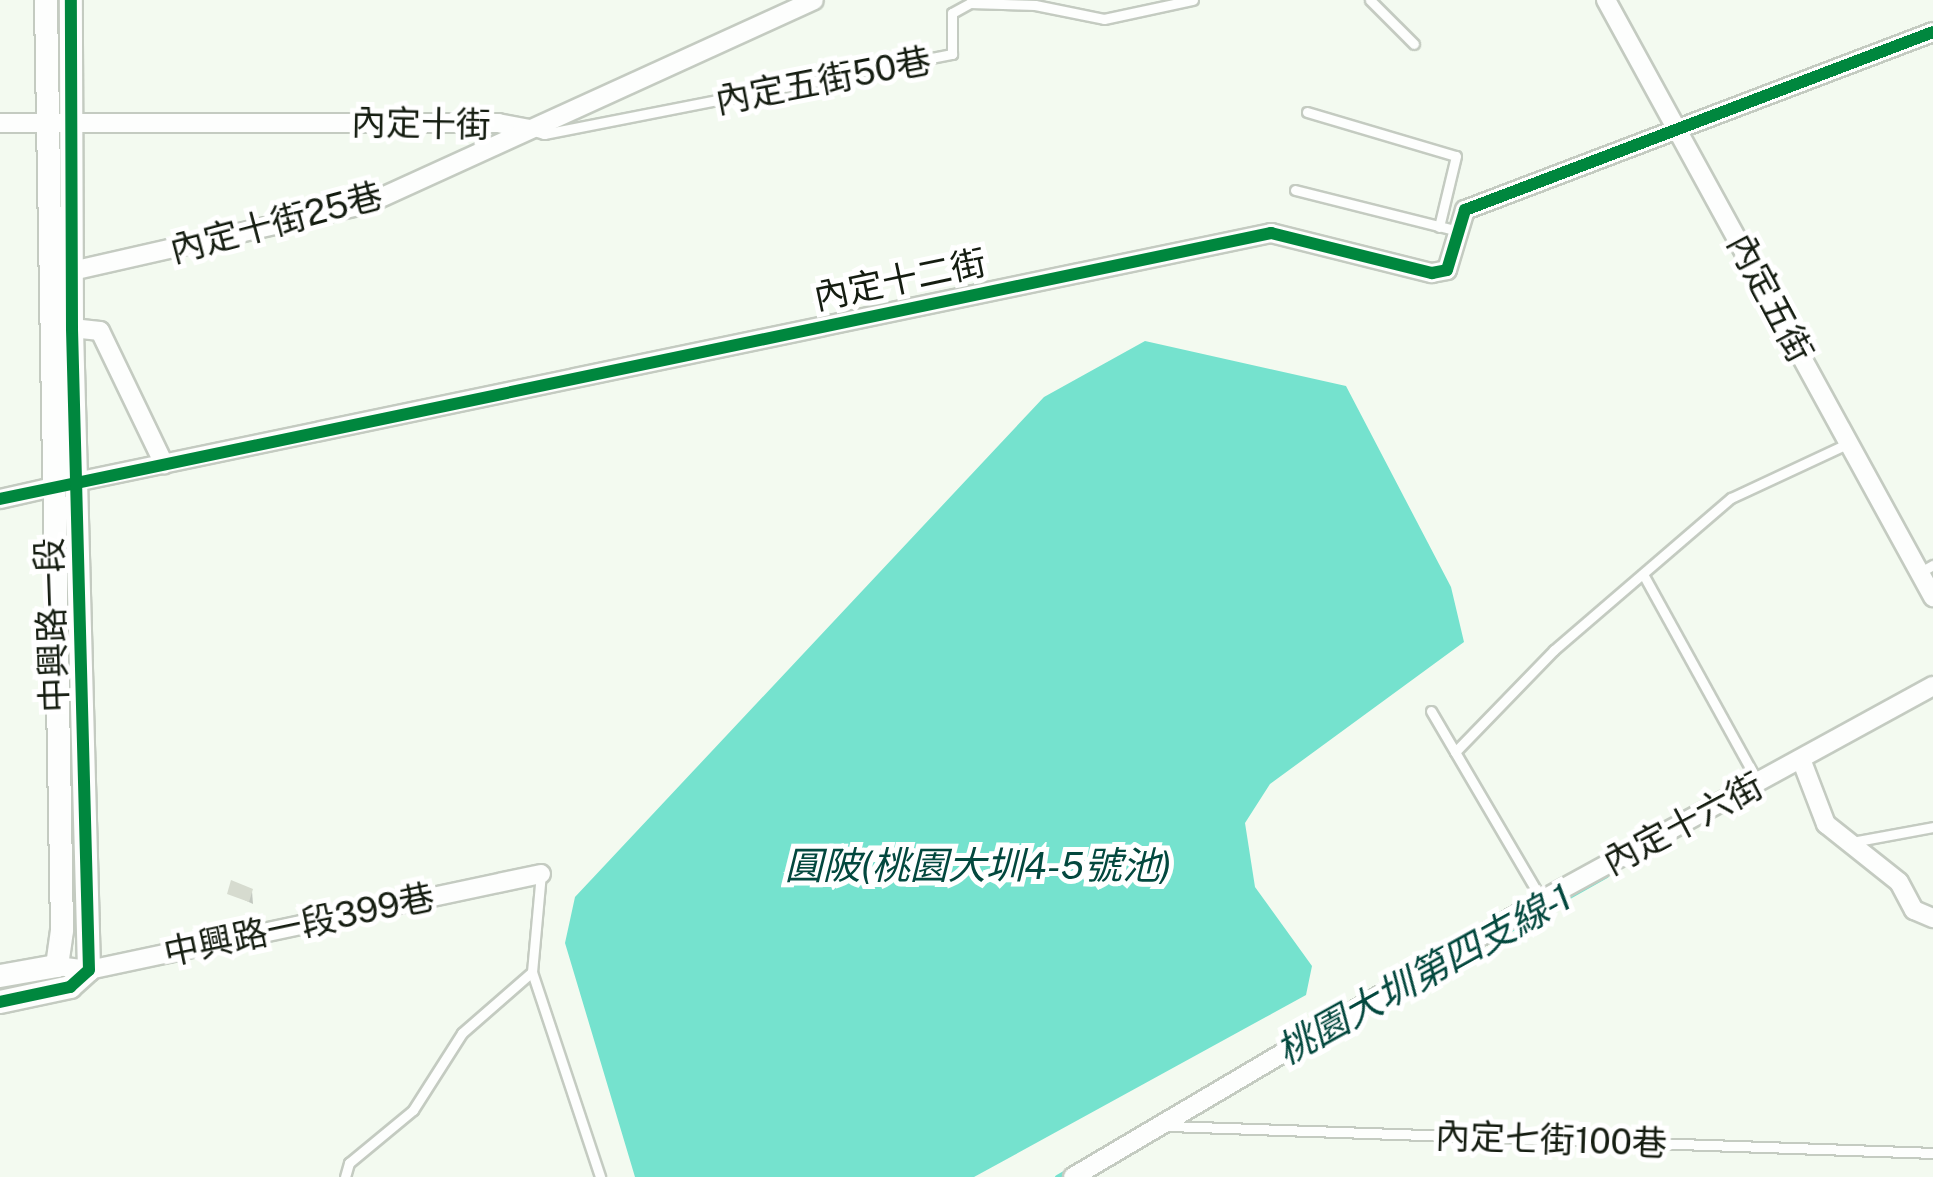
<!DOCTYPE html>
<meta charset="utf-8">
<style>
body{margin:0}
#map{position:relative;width:1933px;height:1177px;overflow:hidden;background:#f3faf0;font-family:"Public Sans","Noto Sans TC",sans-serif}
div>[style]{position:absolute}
.water>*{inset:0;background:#75e2ce}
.shadow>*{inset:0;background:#0003}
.stream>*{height:5px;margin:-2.5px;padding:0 2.5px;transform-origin:2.5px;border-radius:2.5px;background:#75e2ce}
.building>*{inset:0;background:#d6dbcf}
.roads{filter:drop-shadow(2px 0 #c4cbc1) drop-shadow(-2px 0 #c4cbc1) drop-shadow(0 2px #c4cbc1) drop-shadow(0 -2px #c4cbc1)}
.service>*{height:9px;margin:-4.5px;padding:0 4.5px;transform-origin:4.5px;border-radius:4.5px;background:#fdfefd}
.minor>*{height:18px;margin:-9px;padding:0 9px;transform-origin:9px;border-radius:9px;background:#fdfefd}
.tertiary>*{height:22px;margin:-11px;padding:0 11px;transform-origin:11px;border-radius:11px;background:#fdfefd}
.cycleway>*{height:12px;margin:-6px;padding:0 6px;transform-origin:6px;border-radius:6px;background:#00873e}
span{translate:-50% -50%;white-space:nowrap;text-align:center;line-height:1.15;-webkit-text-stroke:10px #fff;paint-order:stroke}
.street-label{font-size:35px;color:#151d11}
.water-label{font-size:38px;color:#03483e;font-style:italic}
</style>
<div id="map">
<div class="water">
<div style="clip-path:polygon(1145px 341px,1346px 386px,1451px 587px,1464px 642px,1270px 784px,1245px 823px,1255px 887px,1312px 966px,1306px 995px,974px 1177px,635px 1177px,565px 943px,575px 897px,1044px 397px)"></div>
</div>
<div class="shadow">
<div style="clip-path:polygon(252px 891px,253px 904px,230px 893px)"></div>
</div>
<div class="stream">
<div style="left:1493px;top:939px;width:130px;rotate:-29.5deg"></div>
<div style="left:1057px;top:1177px;width:16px;rotate:-30deg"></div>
</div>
<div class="building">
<div style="clip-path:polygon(231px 880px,253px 889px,249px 902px,227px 894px)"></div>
</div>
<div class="roads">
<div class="service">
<div style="left:1370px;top:0;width:62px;rotate:45deg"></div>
<div style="left:1307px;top:112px;width:155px;rotate:16.5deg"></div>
<div style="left:1456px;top:156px;width:73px;rotate:103.5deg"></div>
<div style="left:531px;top:130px;width:14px;rotate:17deg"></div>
<div style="left:544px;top:134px;width:416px;rotate:-11.1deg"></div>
<div style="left:952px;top:54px;width:41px;rotate:-90deg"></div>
<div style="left:952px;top:13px;width:21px;rotate:-29deg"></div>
<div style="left:970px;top:3px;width:65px;rotate:1.8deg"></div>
<div style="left:1035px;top:5px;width:70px;rotate:11.5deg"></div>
<div style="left:1104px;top:19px;width:91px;rotate:-12.1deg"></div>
<div style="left:1295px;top:190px;width:168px;rotate:14.1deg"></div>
<div style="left:1919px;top:573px;width:16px;rotate:-30deg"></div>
<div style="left:1643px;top:574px;width:238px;rotate:61.1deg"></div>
<div style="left:1431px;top:711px;width:219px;rotate:59.6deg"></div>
<div style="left:1455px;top:752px;width:142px;rotate:-45.9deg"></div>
<div style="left:1554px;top:650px;width:233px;rotate:-40.7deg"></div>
<div style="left:1731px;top:498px;width:128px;rotate:-25deg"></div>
<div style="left:1852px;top:842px;width:82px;rotate:-10.5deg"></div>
<div style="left:532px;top:972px;width:216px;rotate:71.6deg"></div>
<div style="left:1169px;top:1126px;width:764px;rotate:2.02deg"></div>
<div style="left:345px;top:1177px;width:15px;rotate:-74deg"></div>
<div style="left:349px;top:1163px;width:83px;rotate:-39.6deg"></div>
<div style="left:413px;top:1110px;width:91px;rotate:-57.5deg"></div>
<div style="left:462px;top:1033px;width:93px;rotate:-41.1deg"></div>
<div style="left:532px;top:972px;width:98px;rotate:-84.8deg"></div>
</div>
<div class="minor">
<div style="left:1606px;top:0;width:681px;rotate:61.29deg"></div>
<div style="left:0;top:123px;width:498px"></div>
<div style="left:498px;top:123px;width:31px;rotate:11deg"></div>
<div style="left:72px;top:271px;width:303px;rotate:-12.8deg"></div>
<div style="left:367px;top:204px;width:491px;rotate:-24.5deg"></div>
<div style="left:72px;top:328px;width:28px;rotate:6deg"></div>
<div style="left:100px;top:331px;width:148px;rotate:64.3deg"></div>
<div style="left:76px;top:482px;width:1221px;rotate:-11.77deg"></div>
<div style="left:1271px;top:233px;width:166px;rotate:14deg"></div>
<div style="left:1432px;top:273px;width:15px;rotate:-11deg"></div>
<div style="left:1447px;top:270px;width:63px;rotate:-73.3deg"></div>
<div style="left:1465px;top:210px;width:501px;rotate:-20.82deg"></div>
<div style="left:0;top:499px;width:50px;rotate:-12.7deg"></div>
<div style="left:1801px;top:759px;width:70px;rotate:69deg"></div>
<div style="left:1826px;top:824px;width:93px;rotate:38.5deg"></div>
<div style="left:1899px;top:882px;width:32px;rotate:62deg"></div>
<div style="left:1914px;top:910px;width:21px;rotate:23deg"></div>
<div style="left:57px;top:966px;width:32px;rotate:7deg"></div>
<div style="left:89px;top:970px;width:462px;rotate:-12deg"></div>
<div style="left:1073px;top:1177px;width:545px;rotate:-30.57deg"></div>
<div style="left:1542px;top:900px;width:446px;rotate:-28.7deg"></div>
</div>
<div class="tertiary">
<div style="left:0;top:976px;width:58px;rotate:-10deg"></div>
<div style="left:57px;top:966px;width:36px;rotate:-82deg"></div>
<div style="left:62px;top:930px;width:930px;rotate:-90.99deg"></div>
<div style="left:0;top:1002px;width:72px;rotate:-12.1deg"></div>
<div style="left:70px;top:987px;width:25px;rotate:-42deg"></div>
<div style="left:89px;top:970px;width:642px;rotate:-91.52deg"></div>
<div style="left:72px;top:328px;width:328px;rotate:-90.2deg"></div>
</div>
</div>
<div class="cycleway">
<div style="left:0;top:499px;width:1299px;rotate:-11.82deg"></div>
<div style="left:1271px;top:233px;width:166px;rotate:14deg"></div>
<div style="left:1432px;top:273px;width:15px;rotate:-11deg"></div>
<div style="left:1447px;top:270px;width:63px;rotate:-73.3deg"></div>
<div style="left:1465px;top:210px;width:501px;rotate:-20.82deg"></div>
<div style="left:0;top:1002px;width:72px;rotate:-12.1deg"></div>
<div style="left:70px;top:987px;width:25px;rotate:-42deg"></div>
<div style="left:89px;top:970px;width:642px;rotate:-91.52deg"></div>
<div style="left:72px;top:328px;width:328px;rotate:-90.2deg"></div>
</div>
<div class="street-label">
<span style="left:823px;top:81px;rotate:-11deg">內定五街50巷</span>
<span style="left:421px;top:124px;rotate:1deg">內定十街</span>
<span style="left:276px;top:223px;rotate:-15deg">內定十街25巷</span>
<span style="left:900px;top:280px;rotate:-12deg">內定十二街</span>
<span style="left:1770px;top:298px;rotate:62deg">內定五街</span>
<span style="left:52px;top:625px;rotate:-92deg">中興路一段</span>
<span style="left:1683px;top:824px;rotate:-28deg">內定十六街</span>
<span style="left:299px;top:925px;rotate:-12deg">中興路一段399巷</span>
<span style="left:1551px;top:1140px;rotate:2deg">內定七街100巷</span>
</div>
<div class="water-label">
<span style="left:978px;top:866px">圓陂(桃園大圳4-5號池)</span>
<span style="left:1424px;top:974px;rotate:-29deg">桃園大圳第四支線-1</span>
</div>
</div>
